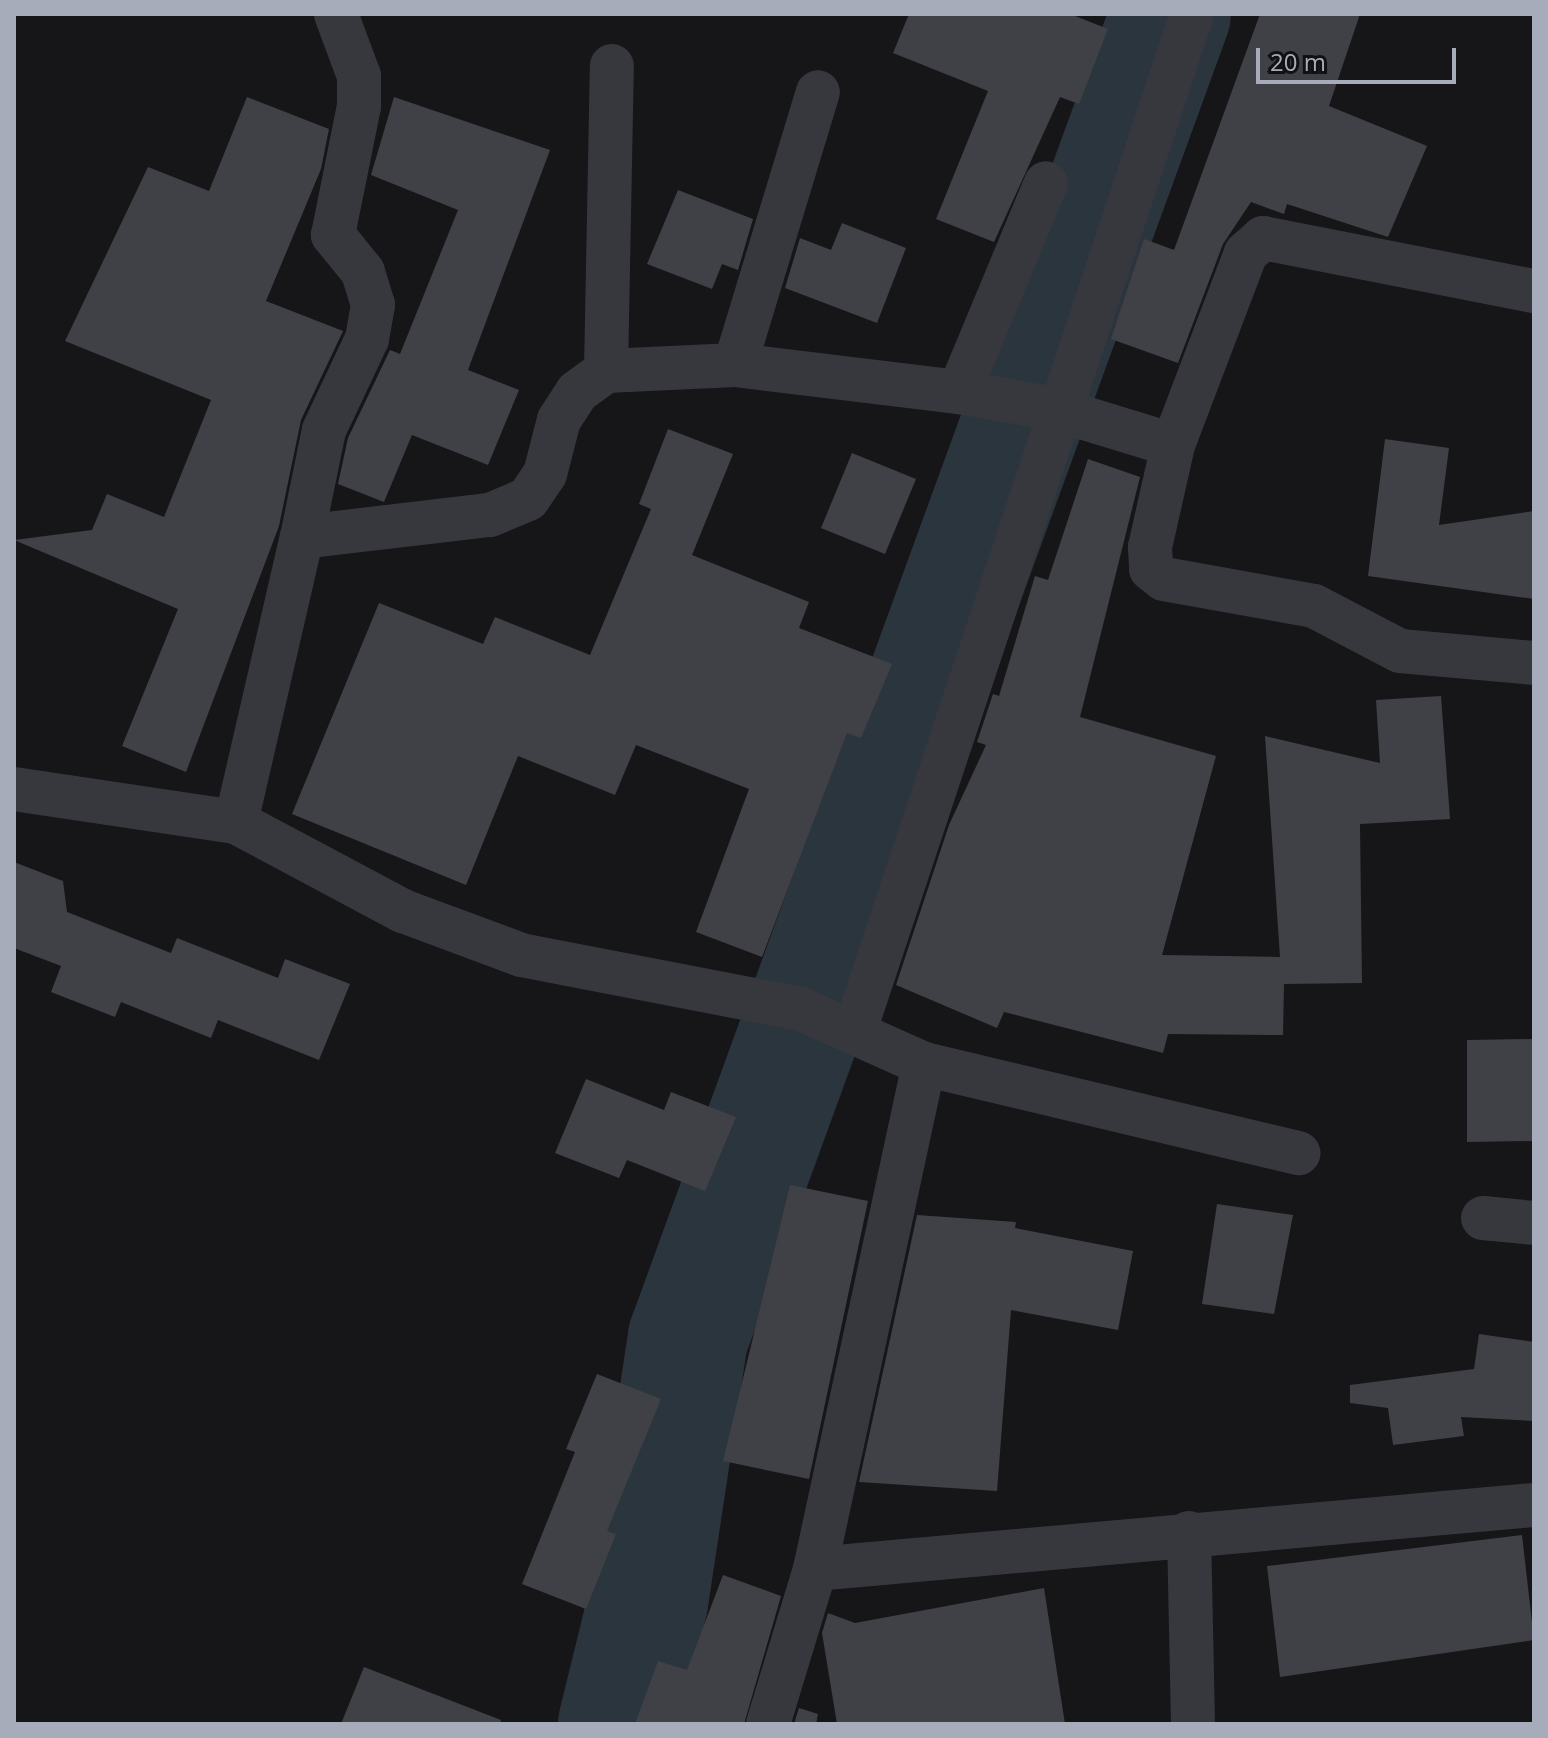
<!DOCTYPE html>
<style>
body{margin:0}
#map{position:relative;width:1548px;height:1738px;overflow:hidden;background:#161619;font-family:"Open Sans",sans-serif}
div>[style]{position:absolute}
.river>*{height:120px;margin:-60px;padding:0 60px;transform-origin:60px;border-radius:60px;background:#2b353e}
.building>*{inset:0;background:#404146}
.street>*{height:44px;margin:-22px;padding:0 22px;transform-origin:22px;border-radius:22px;background:#37383e}
span{translate:-50% -50%;white-space:nowrap;text-align:center;line-height:1.15;-webkit-text-stroke:6px #111114;paint-order:stroke}
.frame{position:absolute;inset:0;border:16px solid #a7acba;pointer-events:none}
.scale{position:absolute;left:1256px;top:48px;width:200px;height:36px;box-sizing:border-box;border:4px solid #a7acba;border-top:0;padding-left:10px;font-size:24px;line-height:28px;white-space:nowrap;color:#a7acba;-webkit-text-stroke:6px #111114;paint-order:stroke}
</style>
<div id="map">
<div class="river">
<div style="left:618px;top:1724px;width:126px;rotate:-76.2deg"></div>
<div style="left:648px;top:1602px;width:267px;rotate:-81.4deg"></div>
<div style="left:688px;top:1338px;width:1409px;rotate:-69.96deg"></div>
</div>
<div class="building">
<div style="clip-path:polygon(909px 14px,1070px 14px,1108px 29px,1079px 104px,1060px 97px,994px 242px,936px 219px,988px 91px,893px 53px)"></div>
<div style="clip-path:polygon(1260px 14px,1360px 14px,1329px 106px,1427px 146px,1388px 237px,1287px 204px,1284px 214px,1251px 202px,1223px 244px,1178px 363px,1111px 339px,1144px 239px,1174px 250px)"></div>
<div style="clip-path:polygon(247px 97px,329px 129px,321px 169px,266px 301px,343px 331px,301px 420px,279px 526px,186px 772px,122px 746px,178px 609px,14px 540px,92px 530px,107px 494px,164px 517px,211px 400px,65px 341px,148px 167px,209px 191px)"></div>
<div style="clip-path:polygon(394px 97px,550px 150px,468px 370px,519px 390px,488px 465px,412px 435px,384px 502px,338px 484px,348px 438px,390px 350px,400px 354px,458px 210px,371px 175px)"></div>
<div style="clip-path:polygon(678px 190px,753px 219px,738px 270px,722px 264px,712px 289px,647px 264px)"></div>
<div style="clip-path:polygon(842px 223px,906px 248px,877px 323px,785px 288px,800px 238px,831px 250px)"></div>
<div style="clip-path:polygon(668px 429px,733px 454px,692px 555px,809px 602px,799px 628px,892px 664px,861px 738px,847px 733px,762px 957px,696px 932px,749px 789px,636px 745px,615px 795px,518px 756px,466px 885px,292px 814px,379px 603px,483px 644px,495px 617px,590px 655px,651px 509px,639px 504px)"></div>
<div style="clip-path:polygon(1385px 439px,1449px 448px,1439px 525px,1534px 511px,1534px 599px,1368px 576px)"></div>
<div style="clip-path:polygon(852px 453px,916px 479px,885px 554px,821px 528px)"></div>
<div style="clip-path:polygon(1088px 459px,1140px 477px,1080px 717px,1216px 756px,1162px 955px,1280px 957px,1265px 736px,1380px 763px,1376px 700px,1441px 696px,1450px 819px,1360px 824px,1362px 983px,1284px 984px,1283px 1035px,1168px 1034px,1163px 1053px,1004px 1012px,997px 1028px,896px 985px,949px 825px,986px 745px,977px 742px,993px 694px,999px 696px,1035px 576px,1048px 580px)"></div>
<div style="clip-path:polygon(14px 862px,63px 881px,67px 912px,171px 953px,177px 938px,278px 978px,285px 959px,350px 984px,319px 1060px,218px 1020px,211px 1038px,121px 1002px,115px 1017px,51px 992px,61px 966px,14px 948px)"></div>
<div style="clip-path:polygon(1534px 1039px,1534px 1141px,1467px 1142px,1467px 1040px)"></div>
<div style="clip-path:polygon(586px 1079px,664px 1110px,671px 1092px,736px 1117px,705px 1191px,627px 1160px,619px 1178px,555px 1153px)"></div>
<div style="clip-path:polygon(790px 1185px,868px 1201px,809px 1479px,723px 1461px)"></div>
<div style="clip-path:polygon(1217px 1204px,1293px 1215px,1274px 1314px,1202px 1304px)"></div>
<div style="clip-path:polygon(917px 1215px,1016px 1222px,1015px 1228px,1133px 1251px,1118px 1330px,1011px 1310px,997px 1491px,859px 1482px)"></div>
<div style="clip-path:polygon(1479px 1334px,1534px 1342px,1534px 1421px,1461px 1417px,1464px 1436px,1393px 1445px,1388px 1408px,1350px 1403px,1350px 1385px,1474px 1369px)"></div>
<div style="clip-path:polygon(597px 1374px,661px 1399px,607px 1531px,616px 1534px,586px 1609px,522px 1584px,575px 1452px,566px 1449px)"></div>
<div style="clip-path:polygon(1522px 1535px,1534px 1640px,1280px 1677px,1267px 1566px)"></div>
<div style="clip-path:polygon(723px 1575px,781px 1596px,744px 1724px,635px 1724px,658px 1661px,687px 1670px)"></div>
<div style="clip-path:polygon(1044px 1588px,1065px 1724px,837px 1724px,822px 1633px,828px 1613px,855px 1623px)"></div>
<div style="clip-path:polygon(364px 1667px,501px 1720px,500px 1724px,341px 1724px)"></div>
<div style="clip-path:polygon(799px 1708px,818px 1714px,816px 1724px,794px 1724px)"></div>
</div>
<div class="street">
<div style="left:735px;top:365px;width:285px;rotate:-73.1deg"></div>
<div style="left:606px;top:371px;width:305px;rotate:-88.9deg"></div>
<div style="left:959px;top:392px;width:226px;rotate:-67.4deg"></div>
<div style="left:1173px;top:445px;width:205px;rotate:-69.2deg"></div>
<div style="left:1246px;top:253px;width:23px;rotate:-41deg"></div>
<div style="left:1263px;top:238px;width:276px;rotate:11.1deg"></div>
<div style="left:302px;top:537px;width:109px;rotate:-78.4deg"></div>
<div style="left:324px;top:430px;width:101px;rotate:-64.7deg"></div>
<div style="left:367px;top:339px;width:35px;rotate:-80deg"></div>
<div style="left:373px;top:305px;width:34px;rotate:-107deg"></div>
<div style="left:363px;top:272px;width:48px;rotate:-129deg"></div>
<div style="left:333px;top:235px;width:132px;rotate:-78.6deg"></div>
<div style="left:359px;top:106px;width:30px;rotate:-90deg"></div>
<div style="left:359px;top:76px;width:66px;rotate:-110.4deg"></div>
<div style="left:14px;top:789px;width:224px;rotate:8.5deg"></div>
<div style="left:236px;top:822px;width:293px;rotate:-77deg"></div>
<div style="left:302px;top:537px;width:189px;rotate:-6.7deg"></div>
<div style="left:490px;top:515px;width:41px;rotate:-22.8deg"></div>
<div style="left:528px;top:499px;width:30px;rotate:-56deg"></div>
<div style="left:545px;top:474px;width:56px;rotate:-75.5deg"></div>
<div style="left:559px;top:420px;width:33px;rotate:-57deg"></div>
<div style="left:577px;top:392px;width:36px;rotate:-36deg"></div>
<div style="left:606px;top:371px;width:129px;rotate:-2.7deg"></div>
<div style="left:735px;top:365px;width:226px;rotate:6.9deg"></div>
<div style="left:959px;top:392px;width:97px;rotate:10deg"></div>
<div style="left:1055px;top:409px;width:123px;rotate:17deg"></div>
<div style="left:1173px;top:445px;width:105px;rotate:102.7deg"></div>
<div style="left:1150px;top:547px;width:22px;rotate:87deg"></div>
<div style="left:1151px;top:569px;width:16px;rotate:38deg"></div>
<div style="left:1164px;top:579px;width:152px;rotate:10.2deg"></div>
<div style="left:1314px;top:606px;width:97px;rotate:27.6deg"></div>
<div style="left:1400px;top:651px;width:135px;rotate:5.1deg"></div>
<div style="left:236px;top:822px;width:189px;rotate:28.1deg"></div>
<div style="left:403px;top:911px;width:126px;rotate:20.4deg"></div>
<div style="left:521px;top:955px;width:285px;rotate:10.9deg"></div>
<div style="left:801px;top:1009px;width:135px;rotate:24.1deg"></div>
<div style="left:924px;top:1064px;width:385px;rotate:13.4deg"></div>
<div style="left:855px;top:1030px;width:1070px;rotate:-71.65deg"></div>
<div style="left:1483px;top:1218px;width:51px;rotate:5.6deg"></div>
<div style="left:1189px;top:1533px;width:191px;rotate:88.8deg"></div>
<div style="left:815px;top:1569px;width:722px;rotate:-5.09deg"></div>
<div style="left:768px;top:1724px;width:162px;rotate:-73.1deg"></div>
<div style="left:815px;top:1569px;width:517px;rotate:-77.82deg"></div>
</div>
<div class="frame"></div>
<div class="scale">20 m</div>
</div>
